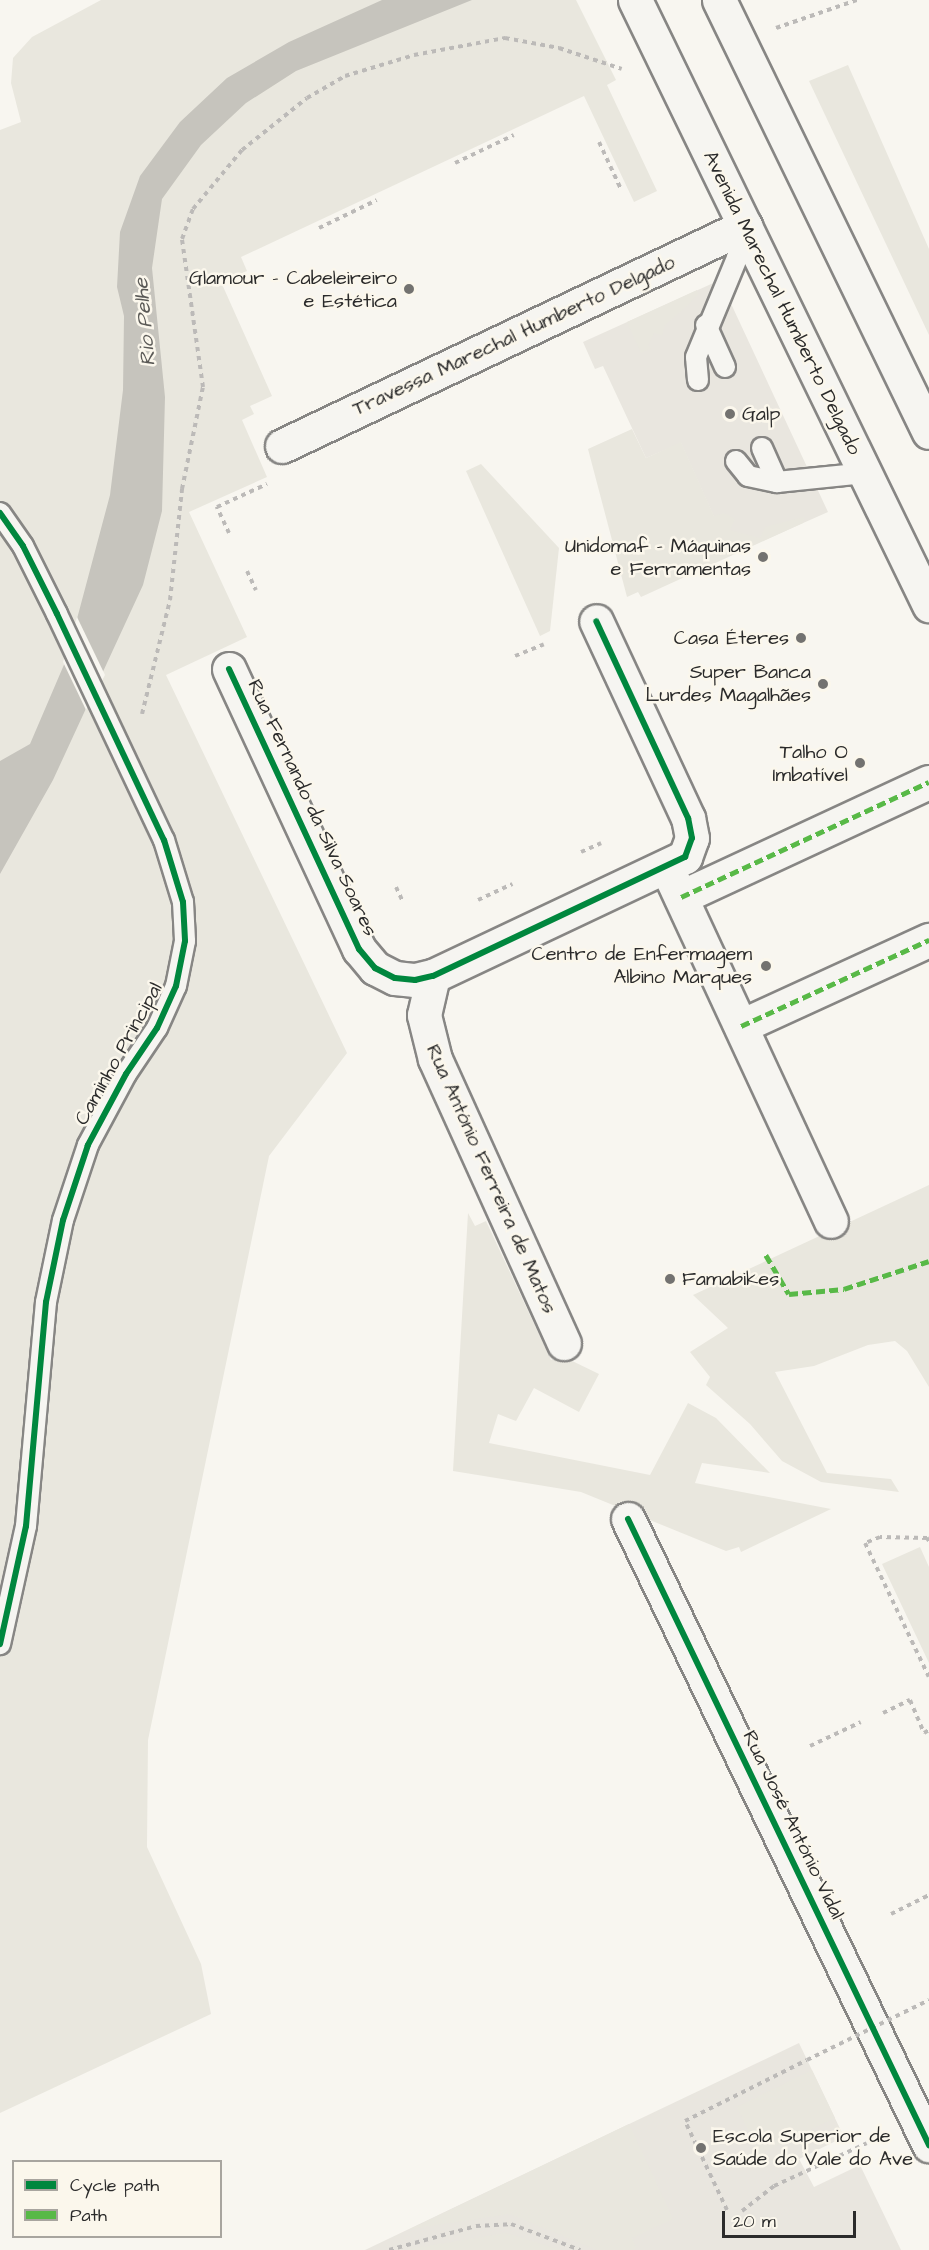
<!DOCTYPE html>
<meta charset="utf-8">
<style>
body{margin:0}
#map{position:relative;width:929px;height:2250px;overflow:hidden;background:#f8f6f0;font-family:"Architects Daughter",sans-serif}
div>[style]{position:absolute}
.built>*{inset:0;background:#e9e6df}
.green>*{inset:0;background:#e9e7de}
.water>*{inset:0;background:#c6c4bd}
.pier>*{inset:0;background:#f8f6f0}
.path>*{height:4px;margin-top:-2px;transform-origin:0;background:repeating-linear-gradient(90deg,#bcbab8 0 4.5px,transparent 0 9px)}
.roads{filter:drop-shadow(2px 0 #878684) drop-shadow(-2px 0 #878684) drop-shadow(0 2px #878684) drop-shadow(0 -2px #878684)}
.lane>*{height:20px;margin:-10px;padding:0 10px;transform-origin:10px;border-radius:10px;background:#f6f5f1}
.street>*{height:33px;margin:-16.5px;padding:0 16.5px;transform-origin:16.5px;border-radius:16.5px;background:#f6f5f1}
.primary>*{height:33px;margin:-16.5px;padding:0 16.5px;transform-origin:16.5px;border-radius:16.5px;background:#f6f5f1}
.path-bridge>*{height:4px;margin-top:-2px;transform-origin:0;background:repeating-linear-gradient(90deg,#bcbab8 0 4.5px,transparent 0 9px)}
.quiet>*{height:4.5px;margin-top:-2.25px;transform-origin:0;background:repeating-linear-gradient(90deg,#58b947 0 9px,transparent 0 13.5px)}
.cycleway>*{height:6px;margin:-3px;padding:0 3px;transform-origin:3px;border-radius:3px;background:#00873e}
.dots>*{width:16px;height:16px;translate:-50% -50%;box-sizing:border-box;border:3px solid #fbf7ec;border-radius:50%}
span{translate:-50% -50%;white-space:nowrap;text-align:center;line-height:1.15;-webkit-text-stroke:5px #fbf7ec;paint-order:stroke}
.poi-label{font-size:20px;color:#2b2b2b}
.right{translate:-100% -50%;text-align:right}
.left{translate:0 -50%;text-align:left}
.street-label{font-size:20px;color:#2b2b2b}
.water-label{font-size:21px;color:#5a5956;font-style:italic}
.legend{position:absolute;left:12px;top:2160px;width:210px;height:78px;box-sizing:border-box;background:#fbf7ec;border:2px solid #a8a59f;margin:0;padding:8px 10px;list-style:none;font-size:18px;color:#2b2b2b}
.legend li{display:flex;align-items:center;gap:12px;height:30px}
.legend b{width:30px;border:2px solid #a8a59f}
.scale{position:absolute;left:722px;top:2211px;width:134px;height:27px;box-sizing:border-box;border:3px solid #2b2b2b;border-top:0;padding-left:8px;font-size:18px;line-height:21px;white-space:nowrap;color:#2b2b2b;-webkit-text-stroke:4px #fbf7ec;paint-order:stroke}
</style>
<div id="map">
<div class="built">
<div style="clip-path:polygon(720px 280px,828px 512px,731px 555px,681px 443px,646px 458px,603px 366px,595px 369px,583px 342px)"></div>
<div style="clip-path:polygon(799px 2043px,844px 2137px,799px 2159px,814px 2187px,860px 2165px,901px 2250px,365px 2250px)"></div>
</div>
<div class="green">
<div style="clip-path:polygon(101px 0,576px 0,616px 80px,607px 85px,657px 191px,634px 202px,584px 96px,241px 257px,247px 271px,221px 282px,272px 396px,250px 406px,254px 414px,242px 420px,267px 477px,189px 512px,247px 637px,166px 675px,347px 1053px,269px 1156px,148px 1740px,147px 1847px,201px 1964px,211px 2014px,0 2113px,0 130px,21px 122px,11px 83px,13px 58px,32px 37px)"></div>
<div style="clip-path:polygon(848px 65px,929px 249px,929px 335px,809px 81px)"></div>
<div style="clip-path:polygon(697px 290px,698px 294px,689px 304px,665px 325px,662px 335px,654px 333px,648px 346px,652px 348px,641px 353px,627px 322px)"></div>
<div style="clip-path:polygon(632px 429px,646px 458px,681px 442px,714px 516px,724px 513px,735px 519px,730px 530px,760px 538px,765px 527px,804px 517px,803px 523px,641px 597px,638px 592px,627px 597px,588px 449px)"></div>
<div style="clip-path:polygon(481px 464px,559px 548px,550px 631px,540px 636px,466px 471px)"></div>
<div style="clip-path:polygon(929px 1185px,929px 1387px,907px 1351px,895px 1341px,868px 1345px,814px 1366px,775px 1372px,827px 1473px,891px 1479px,899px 1492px,821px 1482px,782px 1461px,750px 1424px,706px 1385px,710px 1377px,690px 1352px,728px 1328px,693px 1295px)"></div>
<div style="clip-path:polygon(468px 1213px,475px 1226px,486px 1221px,551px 1360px,562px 1356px,599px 1374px,579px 1412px,534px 1388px,516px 1421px,498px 1414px,489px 1443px,650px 1475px,688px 1403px,716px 1418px,770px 1473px,702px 1463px,695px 1483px,831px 1509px,741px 1552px,739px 1547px,726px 1551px,581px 1492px,453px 1471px)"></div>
<div style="clip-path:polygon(920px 1547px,929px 1567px,929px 1663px,882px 1564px)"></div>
<div style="clip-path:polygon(812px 2070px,835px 2118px,759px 2154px,737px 2107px)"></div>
<div style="clip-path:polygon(629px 2124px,673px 2219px,632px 2238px,636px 2248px,632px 2250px,597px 2250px,510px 2214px,410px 2229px)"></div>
<div style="clip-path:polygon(506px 2233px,561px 2250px,407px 2250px,409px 2249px)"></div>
</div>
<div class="water">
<div style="clip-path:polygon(382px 0,472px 0,296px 71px,246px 103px,201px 145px,162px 199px,152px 268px,165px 397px,162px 511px,143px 585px,53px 780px,0 874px,0 761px,30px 744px,66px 660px,110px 495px,123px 390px,124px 316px,117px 287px,120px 232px,140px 176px,180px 122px,227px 78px,289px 42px)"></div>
</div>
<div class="pier">
<div style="clip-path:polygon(77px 617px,105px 675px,86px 710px,63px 662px)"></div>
</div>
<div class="path">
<div style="left:776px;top:28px;width:86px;rotate:-19.1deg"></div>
<div style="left:599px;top:142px;width:50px;rotate:65deg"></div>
<div style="left:455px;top:163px;width:65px;rotate:-25.4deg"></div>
<div style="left:319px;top:228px;width:64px;rotate:-25.8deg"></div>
<div style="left:229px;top:533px;width:29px;rotate:-115deg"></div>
<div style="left:217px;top:507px;width:55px;rotate:-24.7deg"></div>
<div style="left:247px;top:571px;width:21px;rotate:65deg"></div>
<div style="left:515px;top:656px;width:31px;rotate:-22deg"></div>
<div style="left:142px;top:714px;width:117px;rotate:-76.2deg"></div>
<div style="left:170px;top:600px;width:112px;rotate:-83.8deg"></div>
<div style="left:182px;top:489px;width:104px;rotate:-78.4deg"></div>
<div style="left:203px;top:387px;width:149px;rotate:-98.1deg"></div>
<div style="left:182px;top:239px;width:32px;rotate:-70deg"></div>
<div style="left:193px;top:209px;width:77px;rotate:-50.3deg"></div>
<div style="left:242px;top:150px;width:83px;rotate:-38.7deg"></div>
<div style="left:307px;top:98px;width:44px;rotate:-30.1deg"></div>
<div style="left:345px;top:76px;width:72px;rotate:-16.9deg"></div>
<div style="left:414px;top:55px;width:93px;rotate:-10.6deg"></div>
<div style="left:505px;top:38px;width:55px;rotate:10.5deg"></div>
<div style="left:559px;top:48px;width:66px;rotate:18.4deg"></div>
<div style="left:581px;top:852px;width:22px;rotate:-24deg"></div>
<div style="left:396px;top:887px;width:14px;rotate:65deg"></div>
<div style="left:478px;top:900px;width:38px;rotate:-25deg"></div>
<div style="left:929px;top:1541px;width:4px;rotate:-124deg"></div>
<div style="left:927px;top:1538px;width:47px;rotate:-178.8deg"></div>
<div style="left:880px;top:1537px;width:16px;rotate:158deg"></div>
<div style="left:865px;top:1543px;width:148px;rotate:64.5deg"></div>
<div style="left:883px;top:1713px;width:30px;rotate:-26deg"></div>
<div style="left:910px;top:1700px;width:36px;rotate:67deg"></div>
<div style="left:924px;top:1733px;width:6px;rotate:-31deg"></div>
<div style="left:810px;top:1746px;width:56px;rotate:-25.2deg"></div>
<div style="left:891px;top:1914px;width:42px;rotate:-26.6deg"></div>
<div style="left:727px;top:2210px;width:98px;rotate:-115.3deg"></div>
<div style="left:685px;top:2121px;width:136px;rotate:-26.6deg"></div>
<div style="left:742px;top:2211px;width:41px;rotate:-38deg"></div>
<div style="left:774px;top:2186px;width:102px;rotate:-24.8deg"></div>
<div style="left:389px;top:2250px;width:90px;rotate:-15.4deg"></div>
<div style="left:476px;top:2226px;width:35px;rotate:-3deg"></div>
<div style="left:511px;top:2224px;width:74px;rotate:20.6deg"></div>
</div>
<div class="roads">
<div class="lane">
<div style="left:706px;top:325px;width:46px;rotate:65.7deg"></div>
<div style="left:698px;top:380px;width:23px;rotate:-95deg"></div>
<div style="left:696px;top:357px;width:107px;rotate:-67.5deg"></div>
<div style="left:737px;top:258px;width:33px;rotate:-76deg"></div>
<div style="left:762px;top:448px;width:37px;rotate:66deg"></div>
<div style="left:736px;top:461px;width:19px;rotate:51deg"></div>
<div style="left:748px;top:476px;width:30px;rotate:12deg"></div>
<div style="left:777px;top:482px;width:88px;rotate:-5.8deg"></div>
<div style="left:0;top:513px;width:40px;rotate:55.1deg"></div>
<div style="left:23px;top:546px;width:76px;rotate:63.4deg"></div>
<div style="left:57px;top:614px;width:250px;rotate:64.7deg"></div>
<div style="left:164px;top:840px;width:65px;rotate:73deg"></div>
<div style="left:183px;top:902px;width:39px;rotate:87deg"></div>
<div style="left:185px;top:941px;width:46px;rotate:101.3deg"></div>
<div style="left:176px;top:986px;width:46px;rotate:114.3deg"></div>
<div style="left:157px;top:1028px;width:55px;rotate:124deg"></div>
<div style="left:126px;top:1074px;width:81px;rotate:118.2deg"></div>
<div style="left:88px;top:1145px;width:79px;rotate:108.4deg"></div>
<div style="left:63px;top:1220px;width:84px;rotate:101.7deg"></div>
<div style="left:46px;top:1302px;width:225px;rotate:95.1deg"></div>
<div style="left:26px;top:1526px;width:121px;rotate:102.4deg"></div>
</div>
<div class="street">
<div style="left:282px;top:446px;width:513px;rotate:-25.42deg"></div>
<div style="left:229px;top:669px;width:309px;rotate:65.1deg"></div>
<div style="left:359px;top:949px;width:25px;rotate:50deg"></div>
<div style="left:375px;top:968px;width:22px;rotate:27deg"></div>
<div style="left:395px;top:978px;width:20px;rotate:6deg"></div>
<div style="left:415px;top:980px;width:18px;rotate:-13deg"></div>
<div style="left:433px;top:976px;width:279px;rotate:-25.3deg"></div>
<div style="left:685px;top:857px;width:20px;rotate:-70deg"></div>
<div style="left:692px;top:838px;width:20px;rotate:-101deg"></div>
<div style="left:688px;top:818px;width:217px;rotate:-115deg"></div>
<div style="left:667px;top:868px;width:389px;rotate:65.1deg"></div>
<div style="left:681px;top:897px;width:273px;rotate:-24.9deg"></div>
<div style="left:433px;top:976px;width:40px;rotate:103deg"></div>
<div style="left:424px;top:1015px;width:45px;rotate:76deg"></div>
<div style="left:435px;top:1059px;width:312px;rotate:65.6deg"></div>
<div style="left:741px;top:1026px;width:207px;rotate:-24.6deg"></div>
<div style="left:628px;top:1519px;width:695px;rotate:64.32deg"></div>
</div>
<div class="primary">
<div style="left:635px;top:0;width:673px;rotate:64.08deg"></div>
<div style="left:719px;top:0;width:480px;rotate:64.1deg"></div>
</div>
</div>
<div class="path-bridge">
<div style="left:807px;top:2060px;width:136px;rotate:-26.2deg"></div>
</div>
<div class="quiet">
<div style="left:681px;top:897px;width:273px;rotate:-24.9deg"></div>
<div style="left:741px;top:1026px;width:207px;rotate:-24.6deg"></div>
<div style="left:766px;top:1255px;width:45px;rotate:59.5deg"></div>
<div style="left:789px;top:1294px;width:55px;rotate:-5.2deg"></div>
<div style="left:844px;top:1289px;width:89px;rotate:-18.2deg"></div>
</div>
<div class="cycleway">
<div style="left:0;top:513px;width:40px;rotate:55.1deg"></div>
<div style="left:23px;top:546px;width:76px;rotate:63.4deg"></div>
<div style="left:57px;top:614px;width:250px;rotate:64.7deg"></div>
<div style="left:164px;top:840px;width:65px;rotate:73deg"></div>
<div style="left:183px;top:902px;width:39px;rotate:87deg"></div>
<div style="left:185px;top:941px;width:46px;rotate:101.3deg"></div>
<div style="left:176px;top:986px;width:46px;rotate:114.3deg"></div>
<div style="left:157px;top:1028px;width:55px;rotate:124deg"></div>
<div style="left:126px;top:1074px;width:81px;rotate:118.2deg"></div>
<div style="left:88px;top:1145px;width:79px;rotate:108.4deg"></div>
<div style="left:63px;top:1220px;width:84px;rotate:101.7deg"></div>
<div style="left:46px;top:1302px;width:225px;rotate:95.1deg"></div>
<div style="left:26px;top:1526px;width:121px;rotate:102.4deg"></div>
<div style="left:229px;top:669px;width:309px;rotate:65.1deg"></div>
<div style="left:359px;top:949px;width:25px;rotate:50deg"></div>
<div style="left:375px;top:968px;width:22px;rotate:27deg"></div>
<div style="left:395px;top:978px;width:20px;rotate:6deg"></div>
<div style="left:415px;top:980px;width:18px;rotate:-13deg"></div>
<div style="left:433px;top:976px;width:279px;rotate:-25.3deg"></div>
<div style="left:685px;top:857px;width:20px;rotate:-70deg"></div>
<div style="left:692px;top:838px;width:20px;rotate:-101deg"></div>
<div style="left:688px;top:818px;width:217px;rotate:-115deg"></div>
<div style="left:628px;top:1519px;width:695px;rotate:64.32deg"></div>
</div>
<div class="dots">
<div style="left:409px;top:289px;background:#737270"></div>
<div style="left:730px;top:414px;background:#737270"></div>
<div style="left:763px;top:557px;background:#737270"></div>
<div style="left:801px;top:638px;background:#737270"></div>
<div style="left:823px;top:684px;background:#737270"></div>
<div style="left:860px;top:763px;background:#737270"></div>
<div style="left:766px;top:966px;background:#737270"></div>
<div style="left:670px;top:1279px;background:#737270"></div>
<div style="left:701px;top:2148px;background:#737270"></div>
</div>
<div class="poi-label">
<span class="right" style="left:397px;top:290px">Glamour - Cabeleireiro<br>e Estética</span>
<span class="left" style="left:742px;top:414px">Galp</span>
<span class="right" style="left:751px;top:558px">Unidomaf - Máquinas<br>e Ferramentas</span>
<span class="right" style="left:789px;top:638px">Casa Éteres</span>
<span class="right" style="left:811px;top:684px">Super Banca<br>Lurdes Magalhães</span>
<span class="right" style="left:848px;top:764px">Talho O<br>Imbatível</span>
<span class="right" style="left:752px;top:966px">Centro de Enfermagem<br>Albino Marques</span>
<span class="left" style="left:682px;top:1279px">Famabikes</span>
<span class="left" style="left:713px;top:2148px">Escola Superior de<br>Saúde do Vale do Ave</span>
</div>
<div class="street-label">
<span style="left:782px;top:303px;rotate:64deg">Avenida Marechal Humberto Delgado</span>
<span style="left:514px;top:336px;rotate:-25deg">Travessa Marechal Humberto Delgado</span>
<span style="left:312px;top:808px;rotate:65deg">Rua Fernando da Silva Soares</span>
<span style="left:119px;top:1054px;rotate:-61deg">Caminho Principal</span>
<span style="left:491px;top:1179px;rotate:66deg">Rua António Ferreira de Matos</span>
<span style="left:793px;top:1825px;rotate:64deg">Rua José António Vidal</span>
</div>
<div class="water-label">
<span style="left:145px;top:322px;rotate:-95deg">Rio Pelhe</span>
</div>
<ul class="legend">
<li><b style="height:8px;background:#00873e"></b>Cycle path</li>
<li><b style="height:8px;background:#58b947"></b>Path</li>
</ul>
<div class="scale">20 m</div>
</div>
